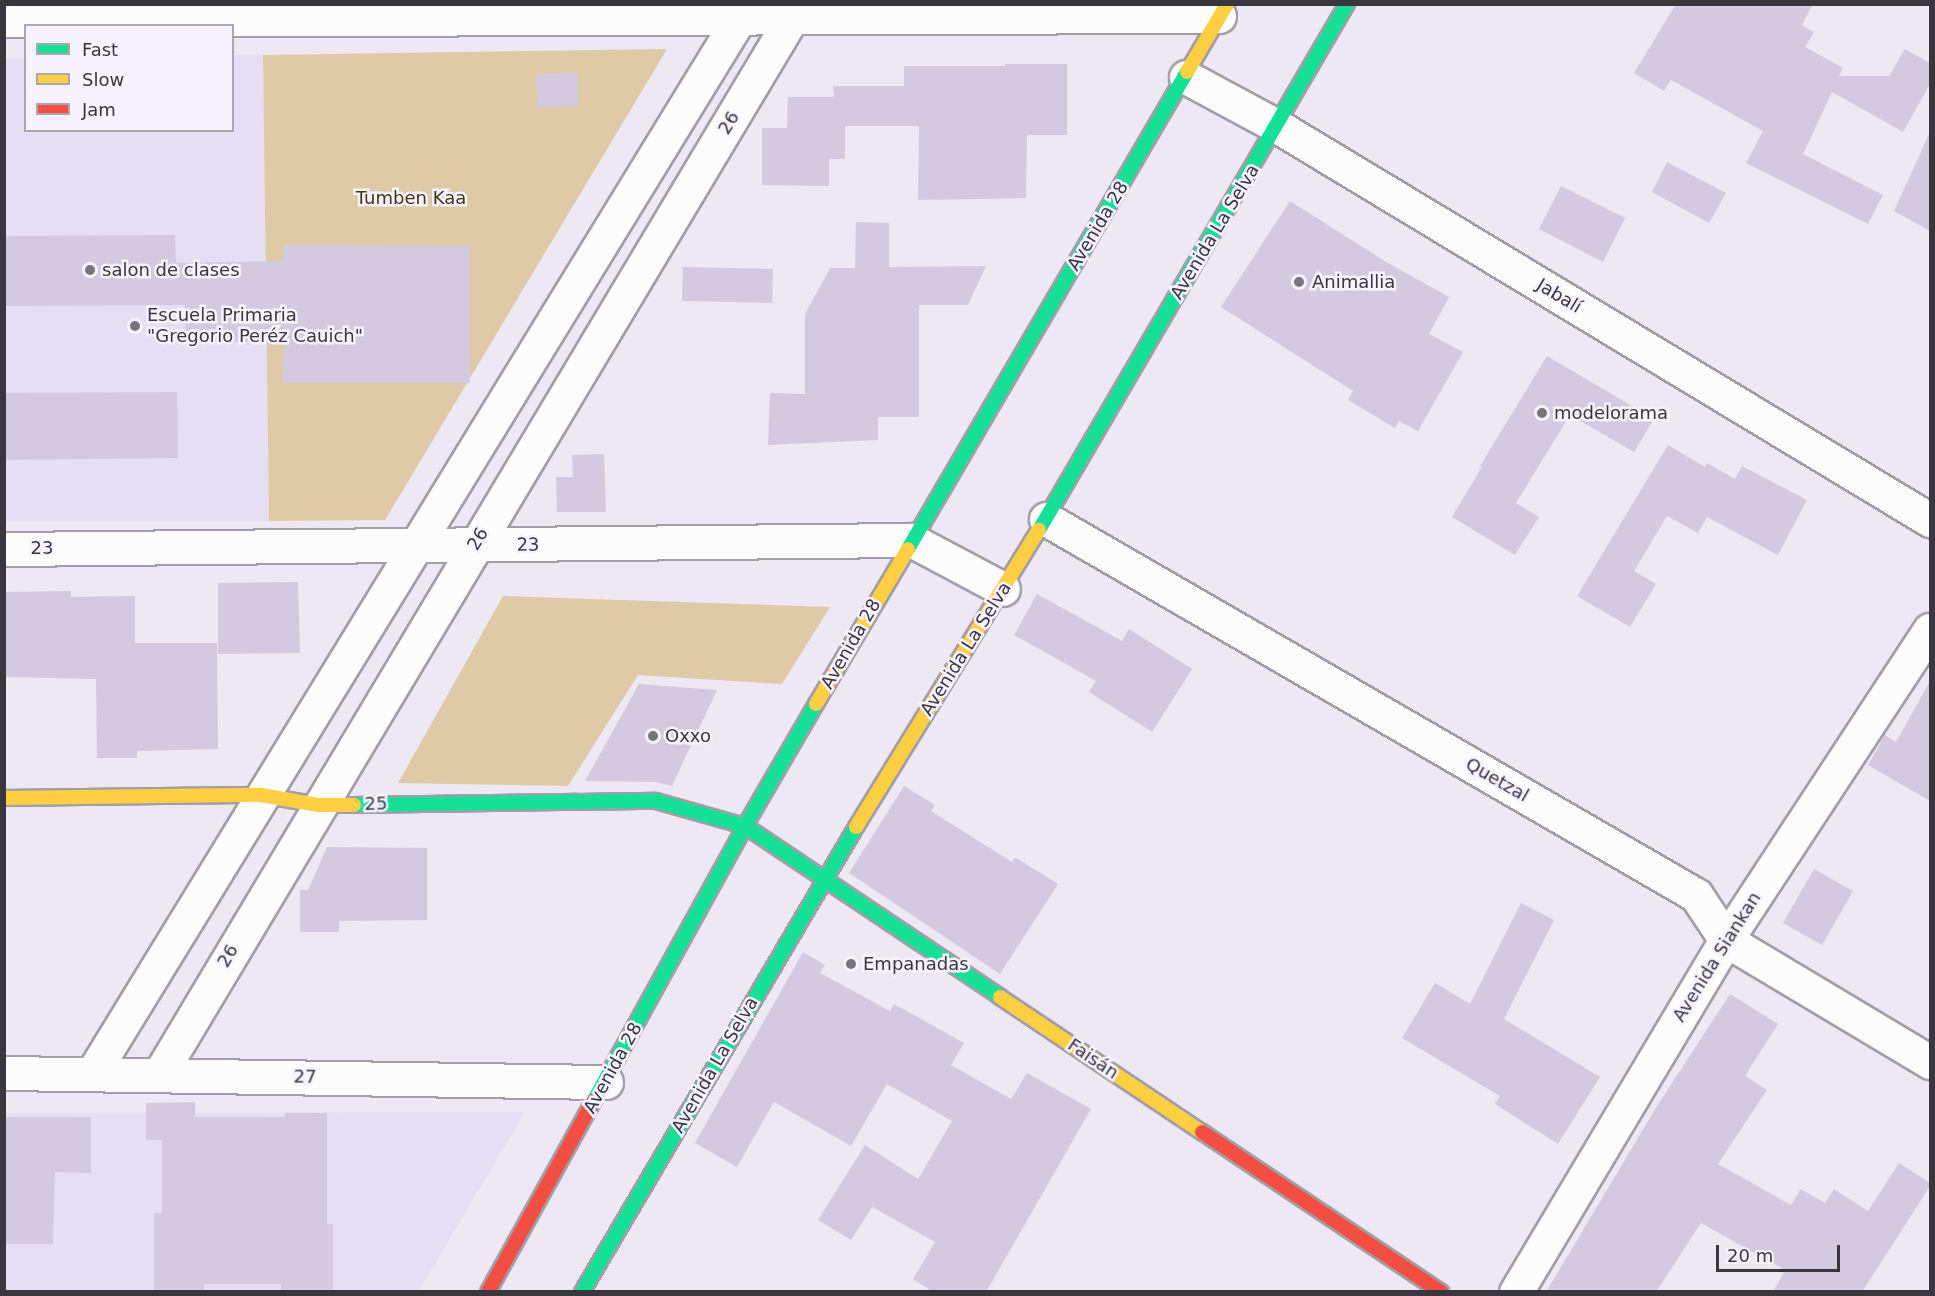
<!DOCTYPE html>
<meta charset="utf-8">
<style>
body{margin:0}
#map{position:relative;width:1935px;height:1296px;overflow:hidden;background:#ede8f3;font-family:"DejaVu Sans",sans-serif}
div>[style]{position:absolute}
.built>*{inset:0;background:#e6def2}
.green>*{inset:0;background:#dfcaa8}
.building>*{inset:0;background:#d3cadf}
.roads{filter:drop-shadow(2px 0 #a29ea7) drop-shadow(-2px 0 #a29ea7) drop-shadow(0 2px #a29ea7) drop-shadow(0 -2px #a29ea7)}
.street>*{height:33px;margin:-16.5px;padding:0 16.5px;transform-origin:16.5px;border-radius:16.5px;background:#fcfcfd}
.fast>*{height:14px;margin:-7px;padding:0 7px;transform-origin:7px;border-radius:7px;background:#16e098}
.slow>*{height:14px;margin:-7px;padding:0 7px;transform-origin:7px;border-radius:7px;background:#ffcf43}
.jam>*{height:14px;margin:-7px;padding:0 7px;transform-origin:7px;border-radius:7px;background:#f24e42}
.dots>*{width:16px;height:16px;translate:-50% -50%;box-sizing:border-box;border:3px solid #f7f2ff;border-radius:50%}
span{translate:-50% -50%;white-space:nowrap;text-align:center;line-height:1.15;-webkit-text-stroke:5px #f7f2ff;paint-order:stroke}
.street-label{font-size:18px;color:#39363e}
.park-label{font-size:18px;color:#48360d}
.poi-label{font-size:18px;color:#39363e}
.left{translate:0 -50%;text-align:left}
.frame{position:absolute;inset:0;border:6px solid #39363e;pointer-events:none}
.legend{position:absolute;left:24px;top:24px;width:210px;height:108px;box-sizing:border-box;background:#f7f2ff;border:2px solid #aba7b2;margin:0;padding:8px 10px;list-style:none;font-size:18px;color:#39363e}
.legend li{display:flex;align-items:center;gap:12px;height:30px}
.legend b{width:30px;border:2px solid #aba7b2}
.scale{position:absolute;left:1716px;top:1245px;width:124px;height:27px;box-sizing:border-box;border:3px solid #39363e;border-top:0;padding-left:8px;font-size:18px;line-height:21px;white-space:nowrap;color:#39363e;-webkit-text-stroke:4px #f7f2ff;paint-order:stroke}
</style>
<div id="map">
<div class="built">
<div style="clip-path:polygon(233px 55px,263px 55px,269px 521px,5px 521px,4px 58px,25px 58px,26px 130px,232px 130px)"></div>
<div style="clip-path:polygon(525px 1112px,418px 1292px,5px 1291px,4px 1113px)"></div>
</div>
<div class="green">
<div style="clip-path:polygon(667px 49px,385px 520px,269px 521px,263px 55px)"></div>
<div style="clip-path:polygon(503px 596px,830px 607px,782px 684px,638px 675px,568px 786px,398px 783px)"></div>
</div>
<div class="building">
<div style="clip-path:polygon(1676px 4px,1813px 4px,1802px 25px,1814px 32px,1805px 47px,1843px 68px,1839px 76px,1889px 76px,1905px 49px,1930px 63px,1930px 84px,1903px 132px,1832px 92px,1803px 154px,1883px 195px,1868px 224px,1746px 163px,1763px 131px,1671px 80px,1664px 91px,1634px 73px)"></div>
<div style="clip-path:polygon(1005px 64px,1067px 64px,1067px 135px,1027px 135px,1026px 198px,918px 200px,919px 126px,845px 126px,845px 159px,829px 159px,829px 186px,762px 185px,762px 128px,787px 128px,788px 97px,834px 97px,833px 86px,904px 86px,904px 66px,1005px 66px)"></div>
<div style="clip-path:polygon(577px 72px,578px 106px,537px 107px,536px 74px)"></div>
<div style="clip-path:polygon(1930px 132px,1930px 231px,1894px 211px)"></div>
<div style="clip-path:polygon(1667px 162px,1726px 193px,1709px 223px,1652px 192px)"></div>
<div style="clip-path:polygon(1561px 186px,1625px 218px,1603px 262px,1539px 229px)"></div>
<div style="clip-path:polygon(1290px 201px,1388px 263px,1449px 297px,1429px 334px,1463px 352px,1418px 431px,1399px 421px,1395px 428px,1348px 400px,1353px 391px,1221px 307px)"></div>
<div style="clip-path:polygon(856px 222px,889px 223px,889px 267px,986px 266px,968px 305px,919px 305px,919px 417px,878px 417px,878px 440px,768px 445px,770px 393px,805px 394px,805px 314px,830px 268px,855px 268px)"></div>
<div style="clip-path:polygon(175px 235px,176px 263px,284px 261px,284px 245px,470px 246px,470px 383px,283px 383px,284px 341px,186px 343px,185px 305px,4px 306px,4px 236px)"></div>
<div style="clip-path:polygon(683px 267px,773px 269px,772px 303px,682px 301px)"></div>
<div style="clip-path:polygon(1547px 356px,1654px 419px,1634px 452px,1570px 415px,1516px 503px,1539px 517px,1515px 555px,1452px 517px,1482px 467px,1480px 466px)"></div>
<div style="clip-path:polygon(177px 392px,178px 458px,4px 460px,4px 393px)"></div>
<div style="clip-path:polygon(1668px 445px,1705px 467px,1707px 463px,1735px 479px,1742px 466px,1807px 500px,1778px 555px,1707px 517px,1698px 533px,1667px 516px,1634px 571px,1656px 584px,1630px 627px,1577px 596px)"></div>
<div style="clip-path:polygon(604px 454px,606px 512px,557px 512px,556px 477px,573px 477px,572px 455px)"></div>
<div style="clip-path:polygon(298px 582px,300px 653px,218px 654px,218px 583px)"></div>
<div style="clip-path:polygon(71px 591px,71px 597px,135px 596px,135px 643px,217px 643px,218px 749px,137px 751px,137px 758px,97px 758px,96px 679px,4px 677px,4px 592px)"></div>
<div style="clip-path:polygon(1037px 594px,1122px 641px,1129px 629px,1192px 669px,1152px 732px,1089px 692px,1096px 681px,1014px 635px)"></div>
<div style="clip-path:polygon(1930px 681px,1930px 801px,1868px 765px,1885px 735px,1896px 742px)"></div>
<div style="clip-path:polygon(639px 684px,717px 690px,672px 786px,656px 782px,585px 781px)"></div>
<div style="clip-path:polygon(904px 786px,935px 805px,931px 811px,1012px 862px,1015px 857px,1058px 884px,1000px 974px,849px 873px)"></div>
<div style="clip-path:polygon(327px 847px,427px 848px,427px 920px,339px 921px,339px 932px,300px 932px,300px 890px,308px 890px)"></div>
<div style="clip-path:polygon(1814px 869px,1853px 891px,1822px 945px,1783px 923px)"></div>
<div style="clip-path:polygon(1521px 903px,1554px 920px,1504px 1019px,1600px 1077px,1558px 1144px,1495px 1104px,1500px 1096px,1402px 1038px,1435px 983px,1470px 1004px)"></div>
<div style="clip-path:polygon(803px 952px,825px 965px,820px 973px,890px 1011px,894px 1004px,964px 1043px,951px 1065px,1011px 1099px,1027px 1073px,1091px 1109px,986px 1292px,933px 1292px,913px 1279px,935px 1242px,872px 1207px,851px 1240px,818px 1220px,865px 1145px,918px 1179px,952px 1121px,887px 1084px,851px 1146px,774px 1102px,737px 1167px,695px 1143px)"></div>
<div style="clip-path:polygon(1730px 994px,1778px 1024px,1745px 1076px,1767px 1090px,1718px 1164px,1791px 1205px,1801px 1189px,1825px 1203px,1834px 1189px,1868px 1211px,1899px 1163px,1930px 1183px,1930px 1186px,1862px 1292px,1773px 1292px,1785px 1270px,1701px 1223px,1656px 1292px,1546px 1292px,1657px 1106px)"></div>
<div style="clip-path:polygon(195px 1102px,195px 1117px,285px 1117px,285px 1113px,327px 1113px,327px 1224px,333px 1224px,333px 1292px,281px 1292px,281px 1284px,204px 1284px,204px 1292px,154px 1292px,154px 1213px,162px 1213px,162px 1140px,146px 1140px,146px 1103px)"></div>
<div style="clip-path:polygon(4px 1117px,91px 1117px,91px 1173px,55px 1172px,53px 1244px,4px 1244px)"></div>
</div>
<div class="roads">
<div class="street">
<div style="left:4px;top:20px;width:1215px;rotate:-0.19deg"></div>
<div style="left:1186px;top:77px;width:103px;rotate:28.3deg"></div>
<div style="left:1277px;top:126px;width:763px;rotate:31.11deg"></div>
<div style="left:1046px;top:519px;width:751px;rotate:30.05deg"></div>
<div style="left:1696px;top:895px;width:54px;rotate:56.3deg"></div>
<div style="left:1726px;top:940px;width:238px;rotate:30.9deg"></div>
<div style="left:4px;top:549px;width:907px;rotate:-0.57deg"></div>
<div style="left:911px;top:540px;width:104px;rotate:28deg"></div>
<div style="left:4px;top:1073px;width:602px;rotate:0.86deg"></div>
<div style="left:92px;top:1074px;width:1255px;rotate:-58.49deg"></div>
<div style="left:159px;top:1075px;width:1248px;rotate:-59.1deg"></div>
<div style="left:1516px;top:1292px;width:410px;rotate:-59.2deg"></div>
<div style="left:1726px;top:940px;width:371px;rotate:-56.7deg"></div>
</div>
<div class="fast">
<div style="left:1039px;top:530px;width:610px;rotate:-59.65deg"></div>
<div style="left:908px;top:549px;width:553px;rotate:-59.68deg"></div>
<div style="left:354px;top:805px;width:302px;rotate:-0.8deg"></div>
<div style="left:656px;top:801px;width:92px;rotate:15.7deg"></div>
<div style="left:745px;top:826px;width:307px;rotate:33.8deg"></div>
<div style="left:594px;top:1100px;width:313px;rotate:-61.1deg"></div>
<div style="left:745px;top:826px;width:141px;rotate:-59.8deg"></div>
<div style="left:582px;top:1292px;width:540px;rotate:-59.49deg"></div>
</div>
<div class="slow">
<div style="left:1187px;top:72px;width:79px;rotate:-59.5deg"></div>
<div style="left:816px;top:704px;width:180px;rotate:-59.3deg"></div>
<div style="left:4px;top:798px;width:257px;rotate:-0.7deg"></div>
<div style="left:261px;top:795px;width:59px;rotate:9.8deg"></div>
<div style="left:319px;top:805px;width:35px"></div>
<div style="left:856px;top:827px;width:349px;rotate:-58.4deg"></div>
<div style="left:1000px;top:997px;width:243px;rotate:33.8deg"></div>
</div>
<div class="jam">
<div style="left:1202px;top:1132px;width:288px;rotate:33.8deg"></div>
<div style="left:488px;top:1292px;width:219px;rotate:-61.1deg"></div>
</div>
</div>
<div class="dots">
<div style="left:90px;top:270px;background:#78747d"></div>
<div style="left:1299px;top:282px;background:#78747d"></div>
<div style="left:135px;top:326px;background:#78747d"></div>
<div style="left:1542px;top:413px;background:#78747d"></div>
<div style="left:653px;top:736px;background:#78747d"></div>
<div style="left:851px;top:964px;background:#78747d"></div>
</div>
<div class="street-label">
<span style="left:729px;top:123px;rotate:-59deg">26</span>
<span style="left:1098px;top:226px;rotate:-59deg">Avenida 28</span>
<span style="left:1215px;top:232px;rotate:-59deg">Avenida La Selva</span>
<span style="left:1559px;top:296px;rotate:31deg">Jabalí</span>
<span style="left:478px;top:539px;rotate:-59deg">26</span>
<span style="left:528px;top:545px;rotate:-1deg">23</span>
<span style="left:42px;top:548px">23</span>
<span style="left:851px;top:644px;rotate:-60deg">Avenida 28</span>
<span style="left:966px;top:649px;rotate:-58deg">Avenida La Selva</span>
<span style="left:1497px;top:780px;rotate:30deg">Quetzal</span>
<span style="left:376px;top:804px;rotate:-1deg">25</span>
<span style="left:228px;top:956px;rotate:-60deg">26</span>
<span style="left:1717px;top:957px;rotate:-58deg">Avenida Siankan</span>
<span style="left:1093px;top:1059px;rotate:34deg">Faisán</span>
<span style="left:715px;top:1065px;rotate:-60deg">Avenida La Selva</span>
<span style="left:613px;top:1068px;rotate:-61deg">Avenida 28</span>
<span style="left:305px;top:1077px;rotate:1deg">27</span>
</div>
<div class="park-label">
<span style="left:411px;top:198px">Tumben Kaa</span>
</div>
<div class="poi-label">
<span class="left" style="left:102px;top:270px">salon de clases</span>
<span class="left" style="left:1312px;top:282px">Animallia</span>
<span class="left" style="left:147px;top:326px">Escuela Primaria<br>"Gregorio Peréz Cauich"</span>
<span class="left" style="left:1554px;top:413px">modelorama</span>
<span class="left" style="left:665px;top:736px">Oxxo</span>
<span class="left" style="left:863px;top:964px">Empanadas</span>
</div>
<div class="frame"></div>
<ul class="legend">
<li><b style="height:8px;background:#16e098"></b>Fast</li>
<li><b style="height:8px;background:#ffcf43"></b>Slow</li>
<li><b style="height:8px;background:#f24e42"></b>Jam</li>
</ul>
<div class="scale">20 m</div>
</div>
